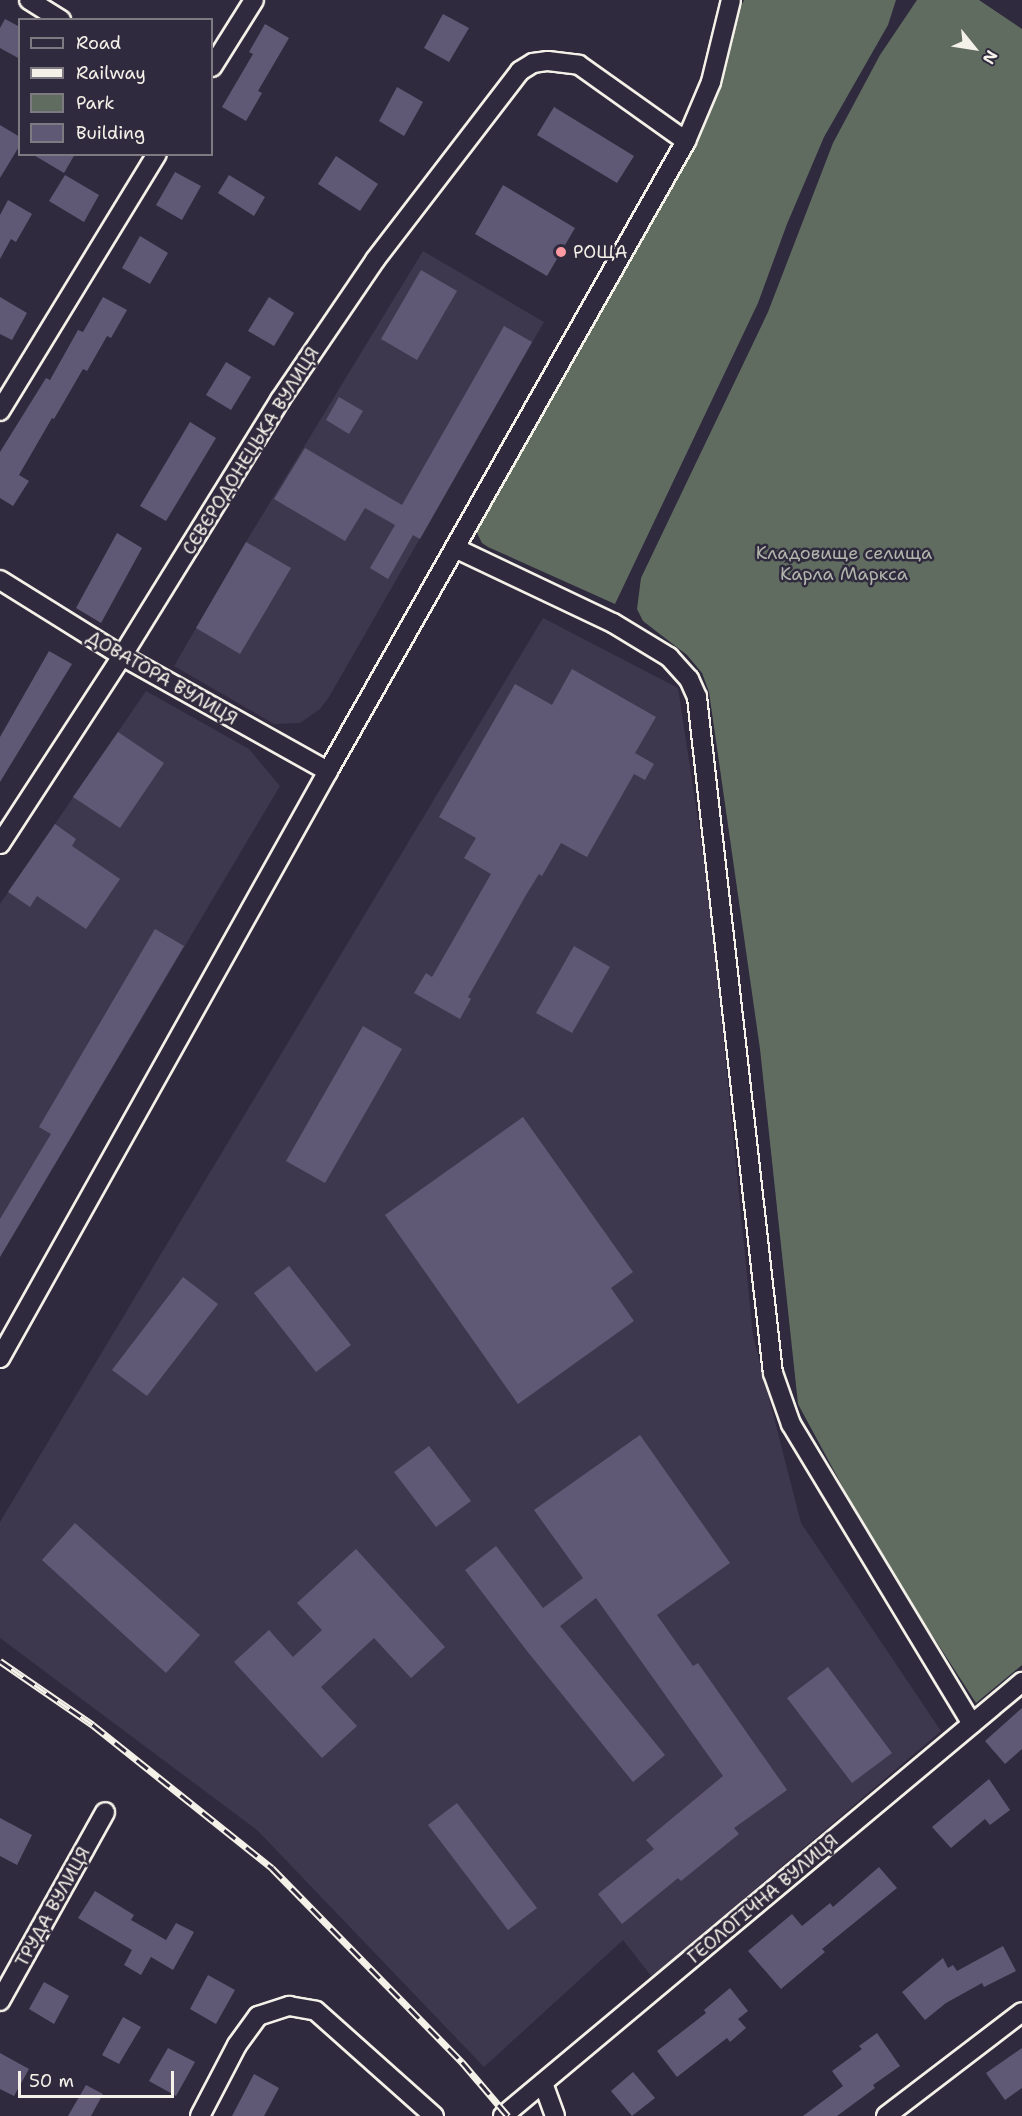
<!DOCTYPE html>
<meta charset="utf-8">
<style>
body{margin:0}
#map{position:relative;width:1022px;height:2116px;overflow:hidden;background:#2f2a3d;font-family:"Shantell Sans",sans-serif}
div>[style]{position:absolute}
.built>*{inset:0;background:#3e384e}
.green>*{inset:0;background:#616c61}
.building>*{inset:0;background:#605976}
.roads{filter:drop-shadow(2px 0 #f4f1e8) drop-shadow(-2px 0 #f4f1e8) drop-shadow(0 2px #f4f1e8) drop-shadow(0 -2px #f4f1e8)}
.street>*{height:18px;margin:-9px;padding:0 9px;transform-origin:9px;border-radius:9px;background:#2f2a3d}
.rail>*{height:7px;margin-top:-3.5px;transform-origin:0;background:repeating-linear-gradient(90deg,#2f2a3d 0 14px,#f4f1e8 0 28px);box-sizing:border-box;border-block:2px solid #f4f1e8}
.dots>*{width:16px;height:16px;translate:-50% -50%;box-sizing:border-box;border:3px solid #2f2a3d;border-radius:50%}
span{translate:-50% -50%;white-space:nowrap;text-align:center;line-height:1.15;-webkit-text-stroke:5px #2f2a3d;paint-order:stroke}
.poi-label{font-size:18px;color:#f4f1e8}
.left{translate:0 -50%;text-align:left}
.street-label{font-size:18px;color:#f4f1e8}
.park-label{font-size:18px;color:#b2b5ab}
.legend{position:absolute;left:18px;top:18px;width:195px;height:138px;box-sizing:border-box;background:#2f2a3d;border:2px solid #7e7a81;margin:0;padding:8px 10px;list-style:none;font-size:18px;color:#f4f1e8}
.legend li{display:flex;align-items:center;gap:12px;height:30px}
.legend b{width:30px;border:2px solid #7e7a81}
.north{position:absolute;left:944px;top:18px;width:60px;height:60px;-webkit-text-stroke:4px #2f2a3d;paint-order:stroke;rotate:120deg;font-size:16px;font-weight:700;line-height:24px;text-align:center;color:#f4f1e8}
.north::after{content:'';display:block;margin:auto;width:21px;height:27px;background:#f4f1e8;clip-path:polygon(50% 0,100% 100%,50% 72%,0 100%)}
.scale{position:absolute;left:18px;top:2071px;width:156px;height:27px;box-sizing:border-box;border:3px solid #f4f1e8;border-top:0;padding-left:8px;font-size:18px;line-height:21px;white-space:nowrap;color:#f4f1e8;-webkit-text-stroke:4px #2f2a3d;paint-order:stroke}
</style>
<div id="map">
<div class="built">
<div style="clip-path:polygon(423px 251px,544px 322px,329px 697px,320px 709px,300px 723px,274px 724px,174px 666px,246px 542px)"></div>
<div style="clip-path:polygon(543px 618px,678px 688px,709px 893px,753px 1336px,801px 1523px,941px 1731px,652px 1977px,623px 1940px,484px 2067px,257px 1830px,0 1638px,0 1522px)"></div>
<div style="clip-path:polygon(146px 691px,249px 749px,280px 786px,0 1257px,0 904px)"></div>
</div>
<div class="green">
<div style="clip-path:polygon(744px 0,896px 0,888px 25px,824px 137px,787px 224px,758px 303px,615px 604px,488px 547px,482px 543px,477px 533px,479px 523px,694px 147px,719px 87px,735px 19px)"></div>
<div style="clip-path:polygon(917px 0,979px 0,1022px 29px,1022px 1665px,976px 1703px,874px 1545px,798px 1404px,760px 1049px,709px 692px,702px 673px,687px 655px,643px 621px,637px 609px,641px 578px,768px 312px,833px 143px,880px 55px)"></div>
</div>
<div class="building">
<div style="clip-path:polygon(443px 14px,469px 28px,449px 62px,424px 48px)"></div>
<div style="clip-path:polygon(5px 19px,20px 27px,20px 59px,0 48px,0 28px)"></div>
<div style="clip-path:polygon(265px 24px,289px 38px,258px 91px,262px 93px,246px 121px,222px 107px,253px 54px,249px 52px)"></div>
<div style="clip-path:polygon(397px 87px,423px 102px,404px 136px,379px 121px)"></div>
<div style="clip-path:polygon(554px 107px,634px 156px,617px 183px,537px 135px)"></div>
<div style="clip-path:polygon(0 125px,20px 137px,20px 145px,0 178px)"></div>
<div style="clip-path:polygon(32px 154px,75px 154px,64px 173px)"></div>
<div style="clip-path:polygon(336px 156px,378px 184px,360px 211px,318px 184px)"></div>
<div style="clip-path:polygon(175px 172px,201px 186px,182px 220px,156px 205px)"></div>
<div style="clip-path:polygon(65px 175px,99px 195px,84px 222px,49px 201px)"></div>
<div style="clip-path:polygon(229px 175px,265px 197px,254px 216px,218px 193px)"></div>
<div style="clip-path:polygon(503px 185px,575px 228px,547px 276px,475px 234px)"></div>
<div style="clip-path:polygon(8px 200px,32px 214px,16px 242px,11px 239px,0 259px,0 215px)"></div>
<div style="clip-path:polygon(140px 236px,168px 253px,150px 284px,122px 268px)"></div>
<div style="clip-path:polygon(421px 270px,457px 291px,417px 360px,381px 339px)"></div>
<div style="clip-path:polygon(0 297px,27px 313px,12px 340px,0 334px)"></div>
<div style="clip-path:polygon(103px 297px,127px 310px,111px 338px,107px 336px,87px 371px,83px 369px,54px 419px,52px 418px,19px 475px,29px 481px,13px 506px,0 498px,0 452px,46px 378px,50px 380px,78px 330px,83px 332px)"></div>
<div style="clip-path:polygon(269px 297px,294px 313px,274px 346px,248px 331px)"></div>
<div style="clip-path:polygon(504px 326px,532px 342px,420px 539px,413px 535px,388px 579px,370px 568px,395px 525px,365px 508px,345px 541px,274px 499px,305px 448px,402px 505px)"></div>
<div style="clip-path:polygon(226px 362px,251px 377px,231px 410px,206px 395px)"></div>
<div style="clip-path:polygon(339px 397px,363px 411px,349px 434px,326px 420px)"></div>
<div style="clip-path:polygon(190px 422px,216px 438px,166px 521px,140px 506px)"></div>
<div style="clip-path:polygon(117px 533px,142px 548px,101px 623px,76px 608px)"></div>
<div style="clip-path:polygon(246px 542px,291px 568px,240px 654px,196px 628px)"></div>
<div style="clip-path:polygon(49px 651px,72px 664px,0 782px,0 737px)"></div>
<div style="clip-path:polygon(572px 669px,656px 717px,635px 753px,654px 764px,645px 780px,634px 774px,587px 857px,561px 843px,542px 876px,539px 874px,526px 895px,468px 997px,471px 999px,460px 1019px,414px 993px,426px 973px,432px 977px,491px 874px,464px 858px,476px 838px,439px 817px,515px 684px,552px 705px)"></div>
<div style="clip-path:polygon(118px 732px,164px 763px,120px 828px,73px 797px)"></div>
<div style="clip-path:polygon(55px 824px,76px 839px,72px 846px,120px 879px,86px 929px,37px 896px,30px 907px,8px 892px)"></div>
<div style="clip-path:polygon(155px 929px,184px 946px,0 1257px,0 1219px,51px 1134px,39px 1127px)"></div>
<div style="clip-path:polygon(574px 946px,610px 967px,572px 1033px,536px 1013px)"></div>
<div style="clip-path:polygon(363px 1026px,402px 1049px,325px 1183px,286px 1161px)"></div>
<div style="clip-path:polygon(523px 1117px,633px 1272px,611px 1288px,634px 1321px,518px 1404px,385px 1215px)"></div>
<div style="clip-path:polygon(289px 1266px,351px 1345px,316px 1372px,254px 1293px)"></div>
<div style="clip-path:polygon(183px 1277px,218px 1304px,147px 1396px,112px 1370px)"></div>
<div style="clip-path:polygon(640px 1435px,730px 1563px,657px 1615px,693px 1666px,698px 1663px,787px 1790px,734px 1828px,739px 1834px,681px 1881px,678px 1878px,622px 1924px,598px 1894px,654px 1849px,646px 1840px,723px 1776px,596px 1598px,560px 1626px,665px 1755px,633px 1782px,527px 1651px,465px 1570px,496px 1546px,543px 1608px,583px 1578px,534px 1510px)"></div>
<div style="clip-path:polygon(429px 1446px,471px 1501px,436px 1527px,394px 1472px)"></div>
<div style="clip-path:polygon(75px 1523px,200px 1635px,166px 1673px,42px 1560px)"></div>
<div style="clip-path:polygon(356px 1549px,445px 1647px,411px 1678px,374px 1638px,321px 1687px,357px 1726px,322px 1758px,234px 1662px,269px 1630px,293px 1657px,322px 1630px,297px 1603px)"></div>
<div style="clip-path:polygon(828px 1667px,892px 1753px,852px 1783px,787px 1698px)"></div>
<div style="clip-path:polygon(1022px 1708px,1022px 1749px,1005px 1764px,985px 1741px)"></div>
<div style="clip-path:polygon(989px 1779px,1010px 1810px,990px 1825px,985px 1819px,951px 1848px,932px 1827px)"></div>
<div style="clip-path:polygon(457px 1803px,537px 1908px,508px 1930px,428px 1825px)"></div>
<div style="clip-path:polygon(0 1818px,32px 1835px,17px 1865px,0 1856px)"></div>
<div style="clip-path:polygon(879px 1867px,897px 1888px,822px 1949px,825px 1952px,781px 1989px,748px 1951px,792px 1914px,802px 1926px,830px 1903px,833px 1907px)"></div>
<div style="clip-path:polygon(95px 1891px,134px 1915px,131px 1920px,166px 1940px,176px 1923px,194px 1932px,173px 1970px,151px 1957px,141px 1975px,124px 1965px,132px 1950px,78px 1918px)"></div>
<div style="clip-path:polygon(1003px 1946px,1016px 1971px,984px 1987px,982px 1983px,946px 2003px,925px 2020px,902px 1992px,943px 1958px,948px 1968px,953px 1965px,957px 1971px)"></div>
<div style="clip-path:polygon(208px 1975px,235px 1990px,216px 2024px,190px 2009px)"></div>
<div style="clip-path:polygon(44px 1982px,69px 1996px,54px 2024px,29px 2009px)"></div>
<div style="clip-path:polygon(730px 1988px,748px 2011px,738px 2019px,746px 2028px,730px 2042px,727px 2038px,677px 2077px,657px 2051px,706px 2013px,704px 2010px)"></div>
<div style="clip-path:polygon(123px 2017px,141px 2027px,119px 2064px,102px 2055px)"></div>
<div style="clip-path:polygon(877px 2033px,900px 2066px,873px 2085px,875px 2088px,837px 2116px,803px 2116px,843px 2086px,832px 2071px,862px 2049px,859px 2046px)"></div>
<div style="clip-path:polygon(168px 2048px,195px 2062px,176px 2096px,149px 2081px)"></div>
<div style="clip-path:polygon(1022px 2048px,1022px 2088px,1005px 2100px,986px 2073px)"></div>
<div style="clip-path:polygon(0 2053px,29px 2069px,14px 2096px,0 2089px)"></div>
<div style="clip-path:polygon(633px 2072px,655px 2098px,632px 2116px,611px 2091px)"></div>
<div style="clip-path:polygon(254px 2074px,279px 2088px,264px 2116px,232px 2116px)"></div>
<div style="clip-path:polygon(86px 2085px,103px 2094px,91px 2116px,68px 2116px)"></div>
</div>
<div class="roads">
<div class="street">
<div style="left:29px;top:0;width:38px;rotate:32deg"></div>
<div style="left:212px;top:67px;width:79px;rotate:-57.9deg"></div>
<div style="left:0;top:411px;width:301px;rotate:-58.6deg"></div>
<div style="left:455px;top:548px;width:175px;rotate:25.4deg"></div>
<div style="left:613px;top:623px;width:66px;rotate:31.3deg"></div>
<div style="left:669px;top:657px;width:30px;rotate:48deg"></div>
<div style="left:689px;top:679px;width:20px;rotate:66deg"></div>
<div style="left:697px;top:697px;width:680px;rotate:83.59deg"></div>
<div style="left:773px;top:1373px;width:54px;rotate:70.6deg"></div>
<div style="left:791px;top:1424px;width:350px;rotate:58.9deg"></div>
<div style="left:0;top:580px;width:144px;rotate:31.9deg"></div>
<div style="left:122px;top:656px;width:236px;rotate:29.2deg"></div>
<div style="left:0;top:844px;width:224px;rotate:-57deg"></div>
<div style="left:122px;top:656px;width:301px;rotate:-58.3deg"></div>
<div style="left:280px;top:400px;width:169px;rotate:-55.8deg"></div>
<div style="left:375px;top:260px;width:238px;rotate:-52.5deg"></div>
<div style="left:520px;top:71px;width:15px;rotate:-32deg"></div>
<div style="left:533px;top:63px;width:15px;rotate:-8deg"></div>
<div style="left:548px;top:61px;width:31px;rotate:7deg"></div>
<div style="left:579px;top:65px;width:131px;rotate:35.4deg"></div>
<div style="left:0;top:1358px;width:672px;rotate:-60.8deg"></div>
<div style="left:328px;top:771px;width:725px;rotate:-60.39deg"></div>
<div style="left:686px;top:141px;width:64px;rotate:-67deg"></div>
<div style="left:711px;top:82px;width:84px;rotate:-76.3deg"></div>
<div style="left:0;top:2001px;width:216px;rotate:-60.9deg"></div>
<div style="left:543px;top:2083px;width:35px;rotate:70deg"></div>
<div style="left:200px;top:2116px;width:80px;rotate:-62.5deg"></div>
<div style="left:237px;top:2045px;width:36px;rotate:-54deg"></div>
<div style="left:258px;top:2016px;width:33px;rotate:-18deg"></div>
<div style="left:289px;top:2006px;width:27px;rotate:10deg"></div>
<div style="left:316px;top:2011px;width:158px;rotate:41.7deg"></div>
<div style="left:503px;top:2116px;width:677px;rotate:-39.9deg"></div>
<div style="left:886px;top:2116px;width:171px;rotate:-37.4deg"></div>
</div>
</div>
<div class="rail">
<div style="left:0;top:1661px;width:113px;rotate:34.5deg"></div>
<div style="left:93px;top:1725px;width:229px;rotate:38.6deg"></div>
<div style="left:272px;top:1868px;width:272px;rotate:45.6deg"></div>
<div style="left:462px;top:2062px;width:71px;rotate:49.6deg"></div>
</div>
<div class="dots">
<div style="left:561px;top:252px;background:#ff9aa2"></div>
</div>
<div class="poi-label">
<span class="left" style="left:573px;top:252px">РОЩА</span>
</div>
<div class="street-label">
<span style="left:251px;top:451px;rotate:-58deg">СЄВЄРОДОНЕЦЬКА ВУЛИЦЯ</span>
<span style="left:162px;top:678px;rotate:30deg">ДОВАТОРА ВУЛИЦЯ</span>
<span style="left:763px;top:1899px;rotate:-40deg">ГЕОЛОГІЧНА ВУЛИЦЯ</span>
<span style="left:53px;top:1907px;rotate:-61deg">ТРУДА ВУЛИЦЯ</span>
</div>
<div class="park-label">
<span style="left:844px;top:564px">Кладовище селища<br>Карла Маркса</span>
</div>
<ul class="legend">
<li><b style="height:8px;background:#2f2a3d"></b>Road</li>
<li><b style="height:8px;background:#f4f1e8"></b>Railway</li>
<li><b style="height:16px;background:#616c61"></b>Park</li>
<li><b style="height:16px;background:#605976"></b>Building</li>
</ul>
<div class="north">N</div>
<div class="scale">50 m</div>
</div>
